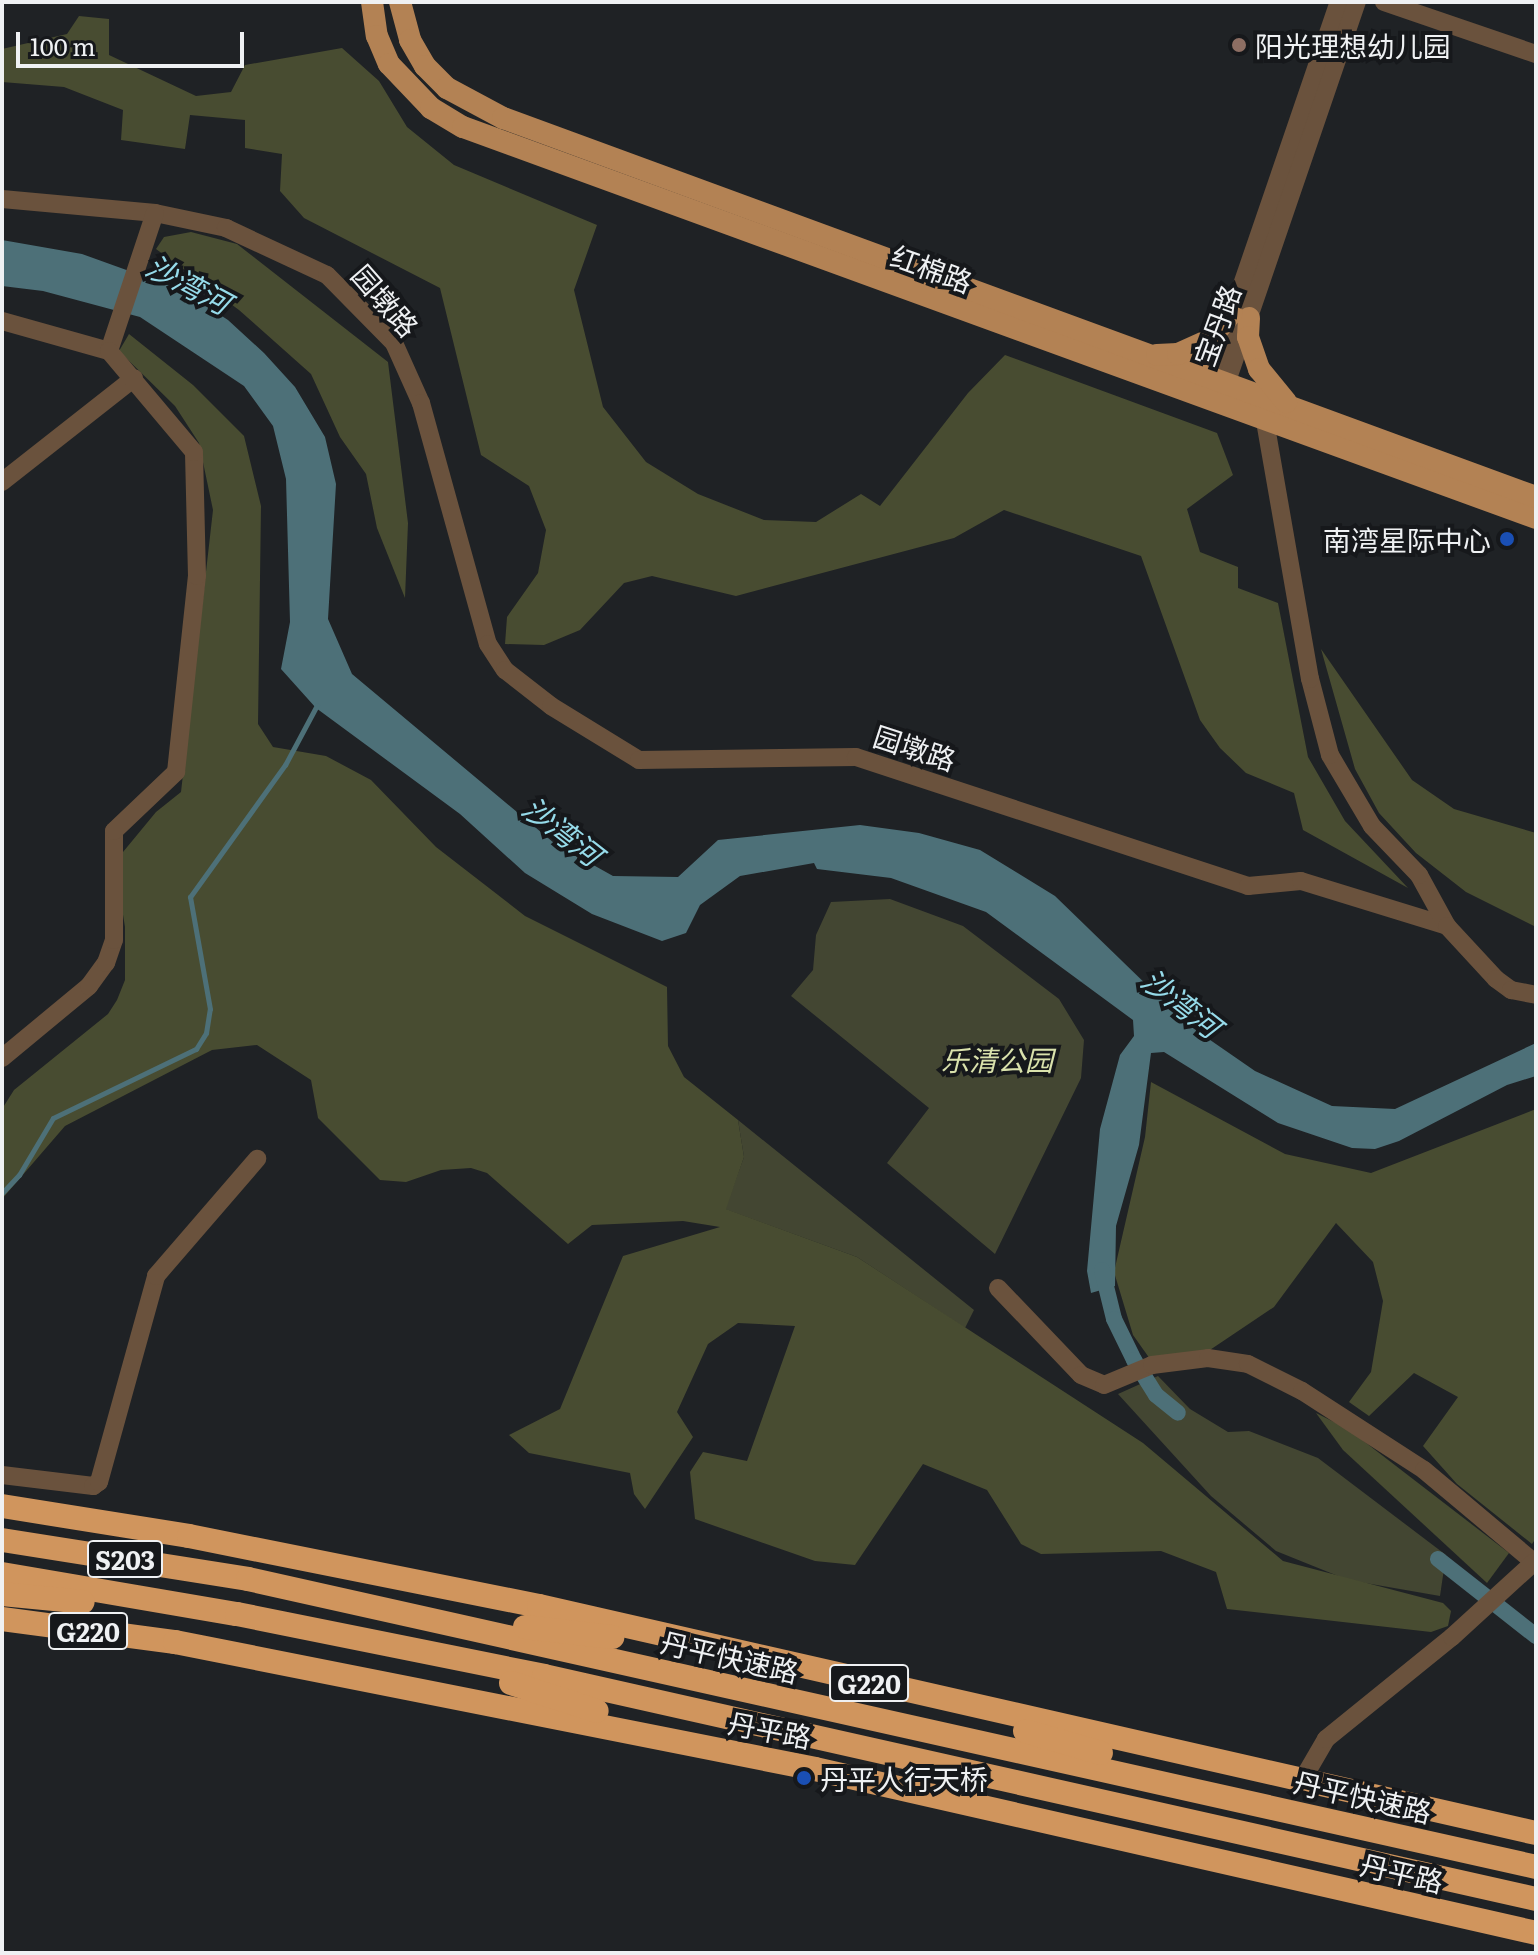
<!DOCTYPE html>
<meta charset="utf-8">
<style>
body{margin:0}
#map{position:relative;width:1538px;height:1955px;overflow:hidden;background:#1f2225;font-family:Literata,"Noto Sans SC",serif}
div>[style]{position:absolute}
.green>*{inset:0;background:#434632}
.forest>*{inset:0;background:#484c31}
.water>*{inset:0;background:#4d7078}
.stream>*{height:5px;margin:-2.5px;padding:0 2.5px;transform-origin:2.5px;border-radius:2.5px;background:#4d7078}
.canal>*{height:16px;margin:-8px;padding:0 8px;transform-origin:8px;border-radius:8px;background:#4d7078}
.minor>*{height:18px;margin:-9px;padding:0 9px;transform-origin:9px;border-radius:9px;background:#6a523d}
.major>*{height:22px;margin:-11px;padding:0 11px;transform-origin:11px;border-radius:11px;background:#b38254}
.highway>*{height:24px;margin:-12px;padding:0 12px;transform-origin:12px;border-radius:12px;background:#d0955d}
.dots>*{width:22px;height:22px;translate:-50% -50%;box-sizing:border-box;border:4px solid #16181b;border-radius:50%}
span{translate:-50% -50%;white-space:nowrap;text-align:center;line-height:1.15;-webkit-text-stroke:8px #16181b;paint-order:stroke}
.shield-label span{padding:2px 6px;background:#16181b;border:2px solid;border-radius:6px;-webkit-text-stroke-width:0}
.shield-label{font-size:26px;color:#eff1f3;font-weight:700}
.poi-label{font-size:28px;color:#eff1f3}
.left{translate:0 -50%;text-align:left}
.right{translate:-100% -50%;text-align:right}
.street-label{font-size:28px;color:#eff1f3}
.park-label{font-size:28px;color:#dae2ac;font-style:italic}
.water-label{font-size:30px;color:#96dbea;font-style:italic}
.frame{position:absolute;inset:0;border:4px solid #eff1f3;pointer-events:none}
.scale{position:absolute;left:16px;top:32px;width:228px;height:36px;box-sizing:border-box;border:4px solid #eff1f3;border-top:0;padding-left:10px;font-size:24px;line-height:28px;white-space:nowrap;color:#eff1f3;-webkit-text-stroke:6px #16181b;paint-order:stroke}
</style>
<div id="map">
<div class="green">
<div style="clip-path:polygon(890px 899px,963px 926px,1059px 999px,1084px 1040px,1081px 1078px,995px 1254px,887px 1163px,929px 1108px,791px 996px,813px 970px,816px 935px,831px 902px)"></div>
<div style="clip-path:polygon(738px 1120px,974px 1310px,965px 1328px,857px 1257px,725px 1209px,744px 1157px)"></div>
<div style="clip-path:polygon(1158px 1376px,1190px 1409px,1228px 1432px,1249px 1431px,1318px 1458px,1446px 1555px,1440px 1596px,1348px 1580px,1276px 1551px,1211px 1496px,1118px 1394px)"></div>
</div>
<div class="forest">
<div style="clip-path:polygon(79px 16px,109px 19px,109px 55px,196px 96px,231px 92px,245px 65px,342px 48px,379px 81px,407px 127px,454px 165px,597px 225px,574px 290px,603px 407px,646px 462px,698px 494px,764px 520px,816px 522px,861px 494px,880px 506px,968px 393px,1005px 355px,1217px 433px,1233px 475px,1187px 509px,1200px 552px,1238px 567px,1238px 588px,1278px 603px,1308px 757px,1345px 821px,1408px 888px,1303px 830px,1294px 793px,1246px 773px,1220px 748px,1200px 720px,1141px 556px,1004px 510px,954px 538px,736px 596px,652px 576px,624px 583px,580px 630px,544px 645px,505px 644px,507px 617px,538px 573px,546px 530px,529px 486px,481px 455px,440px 288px,304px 218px,280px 191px,282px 154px,245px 148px,245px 120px,190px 115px,185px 149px,121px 140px,123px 110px,64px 87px,2px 82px,2px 49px,67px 34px)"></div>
<div style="clip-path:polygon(191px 232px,237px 244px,388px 362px,408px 523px,405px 598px,377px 528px,366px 474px,340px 437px,311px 374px,239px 310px,156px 249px,164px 237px)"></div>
<div style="clip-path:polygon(129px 334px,193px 385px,244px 436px,261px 506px,258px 724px,273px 747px,326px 756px,371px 780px,436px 847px,525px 916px,667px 987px,668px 1046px,684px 1077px,738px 1120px,744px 1157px,726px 1209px,857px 1257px,1143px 1443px,1283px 1561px,1443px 1603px,1451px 1611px,1448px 1626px,1431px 1632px,1227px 1609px,1216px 1572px,1161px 1551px,1041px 1554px,1021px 1544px,987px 1490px,923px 1464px,855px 1565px,815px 1561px,695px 1519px,690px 1472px,703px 1452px,747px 1461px,795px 1326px,738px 1323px,708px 1344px,677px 1412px,693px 1437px,645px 1509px,634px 1494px,630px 1473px,529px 1453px,509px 1435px,560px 1409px,623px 1256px,720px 1227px,683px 1221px,592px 1225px,568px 1244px,487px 1173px,471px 1168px,441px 1170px,406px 1182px,380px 1180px,318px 1118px,311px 1080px,257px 1045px,212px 1050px,65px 1126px,2px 1199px,2px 1109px,14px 1090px,108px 1014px,117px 1000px,125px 980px,125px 927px,118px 884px,123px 852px,156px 812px,181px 792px,213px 510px,199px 443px,175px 406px,119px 351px)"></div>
<div style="clip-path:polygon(1321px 649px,1412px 780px,1454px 809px,1536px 833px,1536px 927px,1466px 892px,1416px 853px,1379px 813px,1355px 769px)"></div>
<div style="clip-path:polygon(1151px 1082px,1285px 1154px,1371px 1173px,1536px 1109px,1536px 1538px,1532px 1544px,1457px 1484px,1423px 1446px,1458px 1397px,1414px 1373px,1369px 1416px,1349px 1402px,1371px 1372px,1383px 1301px,1373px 1262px,1336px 1223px,1274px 1307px,1198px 1358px,1150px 1359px,1133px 1335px,1114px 1272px,1145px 1137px)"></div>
<div style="clip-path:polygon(1316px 1413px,1348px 1429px,1509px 1553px,1487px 1583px,1343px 1450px)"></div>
</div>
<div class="water">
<div style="clip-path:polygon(2px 240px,82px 254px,182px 290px,228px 320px,264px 353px,295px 387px,325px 437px,336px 484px,328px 619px,352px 674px,554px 843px,613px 876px,678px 877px,718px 840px,860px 825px,919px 833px,980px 850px,1055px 896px,1187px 1024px,1255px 1071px,1332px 1106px,1395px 1109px,1536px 1043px,1536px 1076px,1507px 1085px,1399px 1141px,1375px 1149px,1352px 1148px,1278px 1123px,1164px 1052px,1151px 1053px,1139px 1145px,1116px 1226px,1115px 1286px,1091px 1293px,1087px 1271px,1100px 1129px,1120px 1055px,1134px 1036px,1133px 1020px,986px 912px,891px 878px,817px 869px,814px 863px,740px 876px,700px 905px,686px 933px,662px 941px,592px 914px,525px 873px,460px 814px,316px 708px,281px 669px,290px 622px,286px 479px,273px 426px,244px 386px,140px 317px,43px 291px,2px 286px)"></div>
</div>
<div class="stream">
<div style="left:2px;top:1193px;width:25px;rotate:-47deg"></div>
<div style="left:19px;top:1175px;width:66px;rotate:-59.2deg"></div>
<div style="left:53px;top:1118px;width:159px;rotate:-25.8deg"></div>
<div style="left:196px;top:1049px;width:19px;rotate:-58deg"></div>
<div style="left:206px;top:1033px;width:24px;rotate:-81deg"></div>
<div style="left:210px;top:1009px;width:114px;rotate:-100.1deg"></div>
<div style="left:190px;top:897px;width:163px;rotate:-54.3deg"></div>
<div style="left:285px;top:765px;width:68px;rotate:-61.9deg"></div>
</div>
<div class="canal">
<div style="left:1102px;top:1270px;width:50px;rotate:76.2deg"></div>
<div style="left:1114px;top:1319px;width:46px;rotate:64deg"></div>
<div style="left:1134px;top:1360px;width:41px;rotate:57.8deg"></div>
<div style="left:1156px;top:1395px;width:28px;rotate:39deg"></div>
<div style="left:1438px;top:1559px;width:125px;rotate:38.2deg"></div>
</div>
<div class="minor">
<div style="left:1384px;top:2px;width:161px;rotate:18.9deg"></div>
<div style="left:2px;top:199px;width:154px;rotate:5.2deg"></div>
<div style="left:155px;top:213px;width:73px;rotate:11.9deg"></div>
<div style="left:226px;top:228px;width:111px;rotate:25deg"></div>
<div style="left:327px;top:275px;width:95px;rotate:45.4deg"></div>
<div style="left:394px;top:343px;width:66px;rotate:65.8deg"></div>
<div style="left:421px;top:403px;width:250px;rotate:74.5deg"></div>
<div style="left:488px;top:644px;width:31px;rotate:57deg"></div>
<div style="left:505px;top:670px;width:58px;rotate:38deg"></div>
<div style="left:551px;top:706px;width:103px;rotate:31.5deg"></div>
<div style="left:639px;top:760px;width:217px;rotate:-0.8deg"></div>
<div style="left:856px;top:757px;width:413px;rotate:18.2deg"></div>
<div style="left:1248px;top:886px;width:53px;rotate:-5.4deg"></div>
<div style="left:1301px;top:881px;width:153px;rotate:17.1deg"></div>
<div style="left:1447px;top:926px;width:58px;rotate:-118.8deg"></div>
<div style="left:1419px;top:875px;width:68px;rotate:-133.8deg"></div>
<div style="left:1372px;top:826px;width:82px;rotate:-120.6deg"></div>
<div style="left:1330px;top:755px;width:79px;rotate:-104.7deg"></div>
<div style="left:1310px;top:679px;width:262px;rotate:-99.9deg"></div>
<div style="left:2px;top:321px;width:111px;rotate:15.7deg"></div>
<div style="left:109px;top:351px;width:145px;rotate:-71.6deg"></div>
<div style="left:1211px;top:390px;width:12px;rotate:-95deg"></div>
<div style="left:1210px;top:378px;width:398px;rotate:-71.1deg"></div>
<div style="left:1218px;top:393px;width:12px;rotate:-48deg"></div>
<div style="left:1226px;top:384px;width:404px;rotate:-71.1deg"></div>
<div style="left:2px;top:482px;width:168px;rotate:-38.2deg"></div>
<div style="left:1447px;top:926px;width:72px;rotate:47.2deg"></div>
<div style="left:1496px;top:979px;width:19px;rotate:36deg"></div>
<div style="left:1511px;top:990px;width:25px;rotate:11deg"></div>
<div style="left:2px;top:1058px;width:113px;rotate:-39.6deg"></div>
<div style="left:89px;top:986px;width:29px;rotate:-54deg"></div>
<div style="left:106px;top:963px;width:24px;rotate:-71deg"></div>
<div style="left:114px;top:940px;width:109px;rotate:-90deg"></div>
<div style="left:114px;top:831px;width:86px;rotate:-43.6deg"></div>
<div style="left:176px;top:772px;width:197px;rotate:-83.9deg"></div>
<div style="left:197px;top:576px;width:124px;rotate:-91.4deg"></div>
<div style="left:194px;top:452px;width:132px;rotate:-130.1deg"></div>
<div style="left:998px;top:1288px;width:120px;rotate:46.3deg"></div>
<div style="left:1081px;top:1375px;width:25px;rotate:23deg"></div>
<div style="left:1104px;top:1385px;width:52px;rotate:-22.6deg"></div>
<div style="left:1152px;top:1365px;width:56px;rotate:-7.1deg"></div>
<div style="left:1208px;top:1358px;width:40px;rotate:8.5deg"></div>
<div style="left:1248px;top:1364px;width:60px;rotate:26.6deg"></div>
<div style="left:1302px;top:1391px;width:145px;rotate:32.9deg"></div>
<div style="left:1424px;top:1470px;width:146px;rotate:40deg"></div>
<div style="left:2px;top:1475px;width:92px;rotate:6.9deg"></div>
<div style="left:93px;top:1486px;width:7px;rotate:-34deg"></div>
<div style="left:99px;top:1482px;width:214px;rotate:-74.5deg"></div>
<div style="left:156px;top:1276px;width:155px;rotate:-49.2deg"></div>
<div style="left:1304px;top:1777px;width:44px;rotate:-59.9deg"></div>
<div style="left:1326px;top:1739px;width:162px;rotate:-39deg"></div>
<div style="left:1452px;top:1637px;width:111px;rotate:-42.4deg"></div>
</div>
<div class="major">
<div style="left:372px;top:2px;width:34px;rotate:82deg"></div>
<div style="left:377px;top:36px;width:30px;rotate:67deg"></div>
<div style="left:389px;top:64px;width:61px;rotate:46.3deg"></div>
<div style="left:431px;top:108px;width:37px;rotate:31deg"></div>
<div style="left:463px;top:127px;width:1142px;rotate:20.02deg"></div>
<div style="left:400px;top:2px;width:39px;rotate:75deg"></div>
<div style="left:410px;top:40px;width:30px;rotate:60deg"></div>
<div style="left:425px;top:66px;width:31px;rotate:45deg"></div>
<div style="left:447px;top:88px;width:64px;rotate:28.2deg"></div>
<div style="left:503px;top:118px;width:1100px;rotate:20.15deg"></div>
<div style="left:1249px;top:318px;width:19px;rotate:93deg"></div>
<div style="left:1248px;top:337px;width:34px;rotate:71deg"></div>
<div style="left:1259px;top:369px;width:43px;rotate:50.7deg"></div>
<div style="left:1157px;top:355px;width:21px;rotate:-3deg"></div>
<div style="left:1178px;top:354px;width:34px;rotate:-24deg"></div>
<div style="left:1209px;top:340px;width:35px;rotate:-50deg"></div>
</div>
<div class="highway">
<div style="left:2px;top:1506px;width:189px;rotate:9.1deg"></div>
<div style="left:189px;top:1536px;width:357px;rotate:11.3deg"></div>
<div style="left:539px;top:1606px;width:1023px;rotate:12.83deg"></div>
<div style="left:2px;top:1540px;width:249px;rotate:9deg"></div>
<div style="left:248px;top:1579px;width:1320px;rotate:12.6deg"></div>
<div style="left:2px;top:1574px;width:238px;rotate:9.7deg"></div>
<div style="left:237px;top:1614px;width:313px;rotate:11.4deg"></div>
<div style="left:544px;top:1676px;width:1017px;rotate:12.67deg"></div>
<div style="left:2px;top:1594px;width:81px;rotate:5.6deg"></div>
<div style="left:2px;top:1619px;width:175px;rotate:7.6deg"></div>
<div style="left:175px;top:1642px;width:652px;rotate:11.22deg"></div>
<div style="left:815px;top:1769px;width:739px;rotate:12.81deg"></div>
<div style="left:525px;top:1627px;width:88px;rotate:6.6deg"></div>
<div style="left:511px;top:1683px;width:90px;rotate:18deg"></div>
<div style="left:1025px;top:1731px;width:79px;rotate:16.1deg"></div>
</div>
<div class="dots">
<div style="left:1239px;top:45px;background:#8d6e63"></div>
<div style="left:1507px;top:539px;background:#1a4fb4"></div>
<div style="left:804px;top:1778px;background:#1a4fb4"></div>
</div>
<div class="shield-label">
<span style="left:125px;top:1559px">S203</span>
<span style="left:88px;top:1631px">G220</span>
<span style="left:869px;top:1683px">G220</span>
</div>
<div class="poi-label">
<span class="left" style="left:1255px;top:45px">阳光理想幼儿园</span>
<span class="right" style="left:1491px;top:539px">南湾星际中心</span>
<span class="left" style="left:820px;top:1778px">丹平人行天桥</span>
</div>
<div class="street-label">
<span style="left:932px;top:268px;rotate:20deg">红棉路</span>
<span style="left:386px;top:300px;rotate:49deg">园墩路</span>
<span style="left:1216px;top:325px;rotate:-70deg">宝丹路</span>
<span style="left:915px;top:747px;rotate:18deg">园墩路</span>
<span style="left:730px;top:1656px;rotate:13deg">丹平快速路</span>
<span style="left:770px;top:1729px;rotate:11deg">丹平路</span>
<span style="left:1363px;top:1796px;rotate:13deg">丹平快速路</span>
<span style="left:1402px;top:1872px;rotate:13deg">丹平路</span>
</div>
<div class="park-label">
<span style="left:997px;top:1059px">乐清公园</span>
</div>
<div class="water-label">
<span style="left:189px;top:283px;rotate:28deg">沙湾河</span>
<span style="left:563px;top:830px;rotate:38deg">沙湾河</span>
<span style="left:1182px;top:1002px;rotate:38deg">沙湾河</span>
</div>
<div class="frame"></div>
<div class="scale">100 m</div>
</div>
